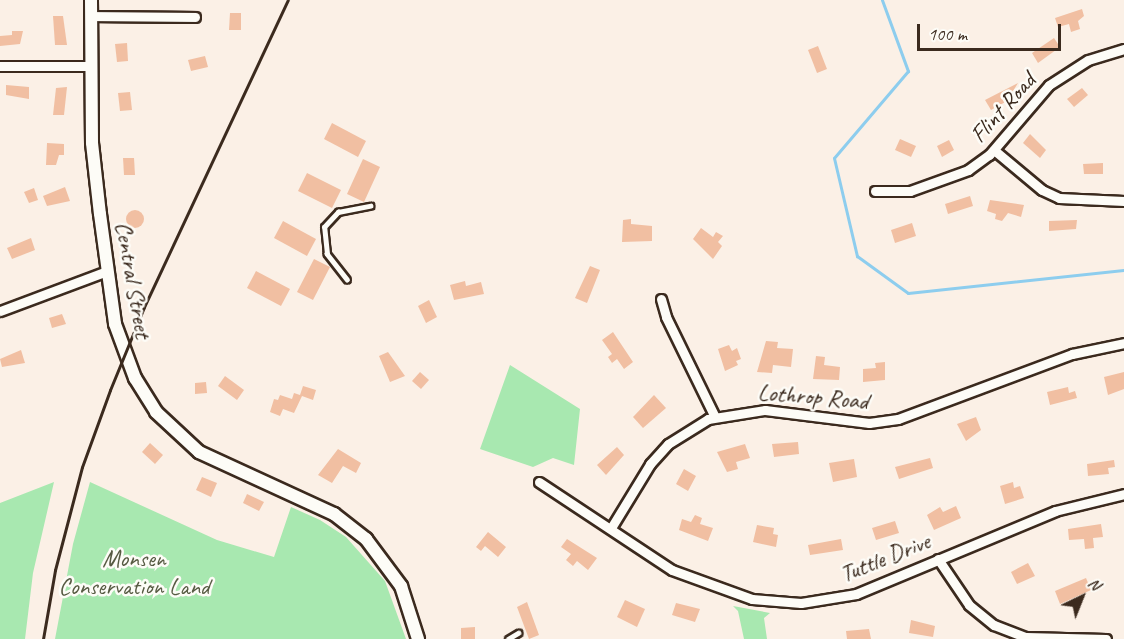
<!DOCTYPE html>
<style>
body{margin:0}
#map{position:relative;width:1124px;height:639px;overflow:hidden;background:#fbf0e6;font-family:Caveat,sans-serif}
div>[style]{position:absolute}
.green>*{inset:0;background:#a8e8b0}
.stream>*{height:3px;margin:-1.5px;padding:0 1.5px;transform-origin:1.5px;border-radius:1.5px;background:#8dcdee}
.building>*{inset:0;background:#f1bfa2}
.round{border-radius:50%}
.roads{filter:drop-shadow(2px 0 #3b2a1e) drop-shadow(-2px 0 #3b2a1e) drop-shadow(0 2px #3b2a1e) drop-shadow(0 -2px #3b2a1e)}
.service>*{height:4.5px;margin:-2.25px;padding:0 2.25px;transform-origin:2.25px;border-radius:2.25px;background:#fdfcf7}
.minor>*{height:9px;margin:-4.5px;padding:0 4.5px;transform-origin:4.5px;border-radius:4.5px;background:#fdfcf7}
.tertiary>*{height:12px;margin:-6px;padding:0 6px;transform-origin:6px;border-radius:6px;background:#fdfcf7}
.rail>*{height:3px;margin:-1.5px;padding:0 1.5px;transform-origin:1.5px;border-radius:1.5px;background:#3b2a1e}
span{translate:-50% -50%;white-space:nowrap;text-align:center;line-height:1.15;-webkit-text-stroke:5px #fdfcf7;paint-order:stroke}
.street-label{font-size:24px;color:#3b2a1e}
.park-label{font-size:24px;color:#565a42}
.north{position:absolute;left:1052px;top:567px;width:60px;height:60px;-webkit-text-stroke:4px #fdfcf7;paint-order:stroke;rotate:43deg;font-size:16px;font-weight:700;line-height:24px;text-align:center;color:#3b2a1e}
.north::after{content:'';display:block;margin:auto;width:21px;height:27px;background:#3b2a1e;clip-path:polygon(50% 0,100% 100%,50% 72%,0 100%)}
.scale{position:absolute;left:917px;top:24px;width:144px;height:27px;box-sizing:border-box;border:3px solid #3b2a1e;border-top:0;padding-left:8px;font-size:18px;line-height:21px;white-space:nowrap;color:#3b2a1e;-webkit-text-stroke:4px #fdfcf7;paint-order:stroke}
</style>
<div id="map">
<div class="green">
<div style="clip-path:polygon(510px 365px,580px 409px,574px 465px,553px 458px,533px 467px,480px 449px)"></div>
<div style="clip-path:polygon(54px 482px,33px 573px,25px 639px,0 639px,0 503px)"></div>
<div style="clip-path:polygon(90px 482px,217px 540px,274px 557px,291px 507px,320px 520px,346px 537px,385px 581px,406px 639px,55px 639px,73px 544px)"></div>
<div style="clip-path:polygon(733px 606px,770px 613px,764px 618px,767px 639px,744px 639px,738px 611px)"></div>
</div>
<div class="stream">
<div style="left:882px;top:0;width:76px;rotate:69.9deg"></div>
<div style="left:908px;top:71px;width:114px;rotate:130.4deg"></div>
<div style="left:834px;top:158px;width:101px;rotate:76.8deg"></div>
<div style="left:857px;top:256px;width:63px;rotate:36deg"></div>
<div style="left:908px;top:293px;width:217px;rotate:-6.1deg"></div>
</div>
<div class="building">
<div style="clip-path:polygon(1082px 9px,1084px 16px,1078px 21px,1080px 29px,1071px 32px,1069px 24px,1058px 27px,1055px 18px)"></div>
<div style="clip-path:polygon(230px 13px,241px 13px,241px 30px,229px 30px)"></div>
<div style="clip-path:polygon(53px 16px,63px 16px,67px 45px,55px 45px)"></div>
<div style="clip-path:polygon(12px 31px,23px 31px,20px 44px,0 46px,0 36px,12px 35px)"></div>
<div style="clip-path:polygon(1054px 38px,1060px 47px,1038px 63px,1032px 53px)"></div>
<div style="clip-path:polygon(127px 43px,128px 61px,117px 62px,115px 44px)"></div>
<div style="clip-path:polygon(818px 46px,827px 69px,817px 73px,808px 50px)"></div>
<div style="clip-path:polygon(205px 56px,208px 67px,191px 71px,188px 60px)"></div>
<div style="clip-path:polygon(1018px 83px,1007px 101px,991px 110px,985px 100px)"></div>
<div style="clip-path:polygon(6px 85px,29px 87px,29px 99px,6px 95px)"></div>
<div style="clip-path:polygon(67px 87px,64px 115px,53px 115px,56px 88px)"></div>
<div style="clip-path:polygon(1082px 88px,1088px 95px,1074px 107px,1067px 99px)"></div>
<div style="clip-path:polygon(130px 92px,132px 110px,120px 111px,118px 93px)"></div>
<div style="clip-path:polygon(332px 123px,366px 141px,358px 157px,324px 139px)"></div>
<div style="clip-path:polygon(1030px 134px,1046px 150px,1040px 158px,1023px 143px)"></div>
<div style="clip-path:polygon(900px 139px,916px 146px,911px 157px,895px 150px)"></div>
<div style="clip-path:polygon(949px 140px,954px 150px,942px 157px,937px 146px)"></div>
<div style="clip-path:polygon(47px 143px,64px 144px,64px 155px,59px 155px,56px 165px,46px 165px)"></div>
<div style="clip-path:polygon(123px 158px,134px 158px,135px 175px,124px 175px)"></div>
<div style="clip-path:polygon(363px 159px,380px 167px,364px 202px,347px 194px)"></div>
<div style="clip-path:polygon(1103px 163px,1103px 174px,1084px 174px,1083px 164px)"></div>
<div style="clip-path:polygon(307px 173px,341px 190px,332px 208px,298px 191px)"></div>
<div style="clip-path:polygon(65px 187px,70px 201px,47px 206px,43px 196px)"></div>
<div style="clip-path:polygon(34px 188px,38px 200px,29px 203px,24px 192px)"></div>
<div style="clip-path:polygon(970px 196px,973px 206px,948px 214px,945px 204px)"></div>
<div style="clip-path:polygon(990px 200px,1024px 205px,1021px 217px,1008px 213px,1002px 221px,995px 219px,996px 214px,987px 211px)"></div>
<div class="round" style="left:126px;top:210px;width:18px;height:18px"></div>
<div style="clip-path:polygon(631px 219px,631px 224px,652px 226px,652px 241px,622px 242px,623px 220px)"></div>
<div style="clip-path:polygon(1077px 220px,1076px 229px,1049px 231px,1049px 221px)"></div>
<div style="clip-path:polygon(283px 221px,316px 239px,307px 256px,274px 238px)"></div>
<div style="clip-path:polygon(912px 223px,916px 236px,895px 243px,891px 230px)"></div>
<div style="clip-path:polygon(701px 228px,713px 237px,716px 232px,723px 236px,718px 242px,722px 246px,713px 259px,693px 239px)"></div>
<div style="clip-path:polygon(31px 238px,35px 250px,12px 259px,7px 248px)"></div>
<div style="clip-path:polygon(314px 259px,330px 267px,313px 300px,297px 292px)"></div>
<div style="clip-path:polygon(590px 266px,600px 270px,587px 303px,575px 298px)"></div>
<div style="clip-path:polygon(256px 271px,290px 289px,281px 306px,247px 288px)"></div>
<div style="clip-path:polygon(465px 281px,466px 286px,481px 282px,484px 294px,454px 300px,450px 285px)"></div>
<div style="clip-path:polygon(429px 300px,437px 317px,426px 323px,418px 306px)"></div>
<div style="clip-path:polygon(62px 314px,66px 324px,52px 328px,49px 318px)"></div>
<div style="clip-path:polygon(613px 332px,633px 362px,624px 369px,617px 359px,612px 363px,608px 357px,612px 354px,602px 340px)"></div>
<div style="clip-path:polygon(766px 341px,778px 342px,777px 348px,793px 349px,791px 367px,773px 365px,772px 373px,757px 372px)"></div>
<div style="clip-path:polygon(729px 345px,732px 351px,737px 348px,741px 359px,736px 361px,738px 365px,725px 371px,718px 349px)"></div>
<div style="clip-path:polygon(21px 350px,25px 363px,2px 367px,0 359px)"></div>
<div style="clip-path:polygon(388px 352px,405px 376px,390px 382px,379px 356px)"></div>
<div style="clip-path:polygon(816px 356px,825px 357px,824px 365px,840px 367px,839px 380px,813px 379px)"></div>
<div style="clip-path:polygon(885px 362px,885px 380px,863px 382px,863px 369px,876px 368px,875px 363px)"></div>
<div style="clip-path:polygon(420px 372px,429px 380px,421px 389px,412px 381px)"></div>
<div style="clip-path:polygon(1124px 372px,1124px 389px,1108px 395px,1104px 377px)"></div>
<div style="clip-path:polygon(225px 376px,244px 390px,237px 400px,218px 386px)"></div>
<div style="clip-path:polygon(206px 382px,207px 393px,195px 394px,195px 383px)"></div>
<div style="clip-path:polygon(303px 386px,316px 390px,313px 400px,302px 396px,294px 413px,283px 409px,280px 416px,270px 412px,274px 399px,278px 400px,280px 395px,292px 399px,294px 393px,300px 395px)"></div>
<div style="clip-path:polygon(1068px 387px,1069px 393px,1075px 391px,1077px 398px,1050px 405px,1047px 392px)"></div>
<div style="clip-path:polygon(654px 395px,666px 408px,643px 428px,633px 417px)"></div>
<div style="clip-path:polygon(976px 417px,981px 430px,966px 441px,957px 424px)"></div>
<div style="clip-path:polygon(798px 442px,799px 454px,774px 457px,772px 444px)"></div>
<div style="clip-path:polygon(150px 443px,163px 455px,155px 464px,142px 452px)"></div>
<div style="clip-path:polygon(745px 444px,750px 458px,736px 462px,738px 469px,727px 472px,717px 452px)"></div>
<div style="clip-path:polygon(617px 447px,624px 455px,606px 475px,597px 465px)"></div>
<div style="clip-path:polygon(338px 449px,361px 463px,356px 473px,343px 466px,332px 483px,318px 475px)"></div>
<div style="clip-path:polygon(930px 458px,933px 468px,899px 479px,895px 467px)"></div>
<div style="clip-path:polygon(854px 459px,857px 477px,833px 482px,829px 463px)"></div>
<div style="clip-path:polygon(1114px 460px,1115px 467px,1108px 468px,1109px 474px,1088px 476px,1087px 464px)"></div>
<div style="clip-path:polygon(684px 469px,696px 476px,688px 491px,676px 484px)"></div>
<div style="clip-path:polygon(202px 477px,217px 483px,211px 497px,196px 490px)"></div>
<div style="clip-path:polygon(1013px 482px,1014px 488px,1020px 486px,1024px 498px,1005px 504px,1000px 486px)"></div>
<div style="clip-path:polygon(247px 494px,264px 502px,259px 511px,243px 503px)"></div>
<div style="clip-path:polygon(956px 506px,961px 518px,934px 530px,927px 515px,940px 507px,943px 512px)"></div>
<div style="clip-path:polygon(695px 515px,702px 518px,700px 524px,713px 528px,708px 541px,679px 530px,682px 519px,691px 522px)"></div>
<div style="clip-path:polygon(895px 521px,899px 533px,876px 540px,872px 528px)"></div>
<div style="clip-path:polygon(1101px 524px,1103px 537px,1093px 538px,1094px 548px,1085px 549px,1084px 539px,1069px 540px,1068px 529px)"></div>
<div style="clip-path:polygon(757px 525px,774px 528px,773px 534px,778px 535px,776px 547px,753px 542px)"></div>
<div style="clip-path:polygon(488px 532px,506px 547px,498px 557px,485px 546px,481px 551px,476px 547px)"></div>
<div style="clip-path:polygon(567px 539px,597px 558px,588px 570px,577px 561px,573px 566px,566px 560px,571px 554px,561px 547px)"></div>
<div style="clip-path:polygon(841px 539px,843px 550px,810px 555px,808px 545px)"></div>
<div style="clip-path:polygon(1028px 563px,1035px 576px,1017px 584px,1011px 572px)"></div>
<div style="clip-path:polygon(1086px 578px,1091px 590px,1060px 604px,1055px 591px)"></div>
<div style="clip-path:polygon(625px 600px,645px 609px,637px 627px,617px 617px)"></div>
<div style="clip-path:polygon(527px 602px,539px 635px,529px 639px,517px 607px)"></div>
<div style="clip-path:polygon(676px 603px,700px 609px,695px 622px,672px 615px)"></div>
<div style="clip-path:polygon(911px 620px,935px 626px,933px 637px,909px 633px)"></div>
<div style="clip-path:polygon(475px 627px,475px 639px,461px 639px,461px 628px)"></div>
<div style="clip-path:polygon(869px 629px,871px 639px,847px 639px,846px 631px)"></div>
</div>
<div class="roads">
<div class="service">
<div style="left:347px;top:280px;width:33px;rotate:-128deg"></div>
<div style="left:327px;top:254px;width:27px;rotate:-96deg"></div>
<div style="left:324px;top:227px;width:21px;rotate:-47deg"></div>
<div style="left:338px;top:212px;width:33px;rotate:-11deg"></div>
<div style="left:508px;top:639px;width:12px;rotate:-31deg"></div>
</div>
<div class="minor">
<div style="left:90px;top:16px;width:105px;rotate:0.5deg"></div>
<div style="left:0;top:66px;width:91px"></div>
<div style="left:994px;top:150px;width:62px;rotate:39.8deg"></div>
<div style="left:1042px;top:190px;width:19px;rotate:25deg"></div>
<div style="left:1059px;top:198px;width:65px;rotate:2.6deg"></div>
<div style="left:875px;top:191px;width:35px"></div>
<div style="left:910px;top:191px;width:62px;rotate:-19.9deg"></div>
<div style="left:968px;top:170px;width:26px;rotate:-36deg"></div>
<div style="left:989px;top:155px;width:92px;rotate:-49.4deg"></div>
<div style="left:1049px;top:85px;width:46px;rotate:-32.7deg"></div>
<div style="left:1088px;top:60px;width:38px;rotate:-17deg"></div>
<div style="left:661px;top:299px;width:19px;rotate:74deg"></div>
<div style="left:666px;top:317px;width:111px;rotate:63.9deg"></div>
<div style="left:0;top:311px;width:114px;rotate:-20.5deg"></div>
<div style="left:539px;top:482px;width:159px;rotate:33.5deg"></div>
<div style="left:672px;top:570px;width:85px;rotate:19.9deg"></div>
<div style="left:752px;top:599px;width:49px;rotate:4.7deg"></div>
<div style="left:801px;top:603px;width:56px;rotate:-9.3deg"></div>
<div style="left:856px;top:594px;width:216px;rotate:-22.6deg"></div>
<div style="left:1055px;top:511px;width:71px;rotate:-13.8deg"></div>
<div style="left:611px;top:528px;width:75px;rotate:-58.6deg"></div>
<div style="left:650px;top:464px;width:27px;rotate:-48deg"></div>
<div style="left:668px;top:444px;width:47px;rotate:-32deg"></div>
<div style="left:708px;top:419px;width:58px;rotate:-9deg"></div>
<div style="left:765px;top:410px;width:105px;rotate:7.1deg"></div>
<div style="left:869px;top:423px;width:29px;rotate:-8deg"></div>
<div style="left:898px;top:419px;width:186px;rotate:-20.5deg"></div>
<div style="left:1072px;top:354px;width:53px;rotate:-11.9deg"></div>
<div style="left:938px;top:559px;width:55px;rotate:56deg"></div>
<div style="left:969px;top:605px;width:32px;rotate:39deg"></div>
<div style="left:994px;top:625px;width:34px;rotate:21deg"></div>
<div style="left:1026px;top:637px;width:80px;rotate:1.4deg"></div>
</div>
<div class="tertiary">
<div style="left:91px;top:0;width:143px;rotate:89.6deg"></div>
<div style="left:92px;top:143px;width:71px;rotate:83.6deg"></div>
<div style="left:100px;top:214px;width:111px;rotate:82.2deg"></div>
<div style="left:115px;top:324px;width:58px;rotate:69.7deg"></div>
<div style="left:135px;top:378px;width:40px;rotate:58deg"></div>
<div style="left:156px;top:412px;width:59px;rotate:42.9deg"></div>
<div style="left:199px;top:452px;width:149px;rotate:24.7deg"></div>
<div style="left:334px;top:514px;width:41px;rotate:38deg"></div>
<div style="left:366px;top:539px;width:59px;rotate:53.3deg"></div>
<div style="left:401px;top:586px;width:56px;rotate:72.2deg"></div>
</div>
</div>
<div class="rail">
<div style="left:43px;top:639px;width:70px;rotate:-80.1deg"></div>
<div style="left:55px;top:570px;width:106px;rotate:-75.3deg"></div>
<div style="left:82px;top:467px;width:82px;rotate:-70deg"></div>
<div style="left:110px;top:390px;width:90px;rotate:-67.7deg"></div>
<div style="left:144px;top:307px;width:339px;rotate:-64.9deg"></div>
</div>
<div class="street-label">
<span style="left:1003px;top:108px;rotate:-48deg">Flint Road</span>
<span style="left:133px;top:280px;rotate:80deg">Central Street</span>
<span style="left:813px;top:397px;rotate:5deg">Lothrop Road</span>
<span style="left:885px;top:558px;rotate:-22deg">Tuttle Drive</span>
</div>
<div class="park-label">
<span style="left:134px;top:573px">Monsen<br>Conservation Land</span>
</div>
<div class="north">N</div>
<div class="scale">100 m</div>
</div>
